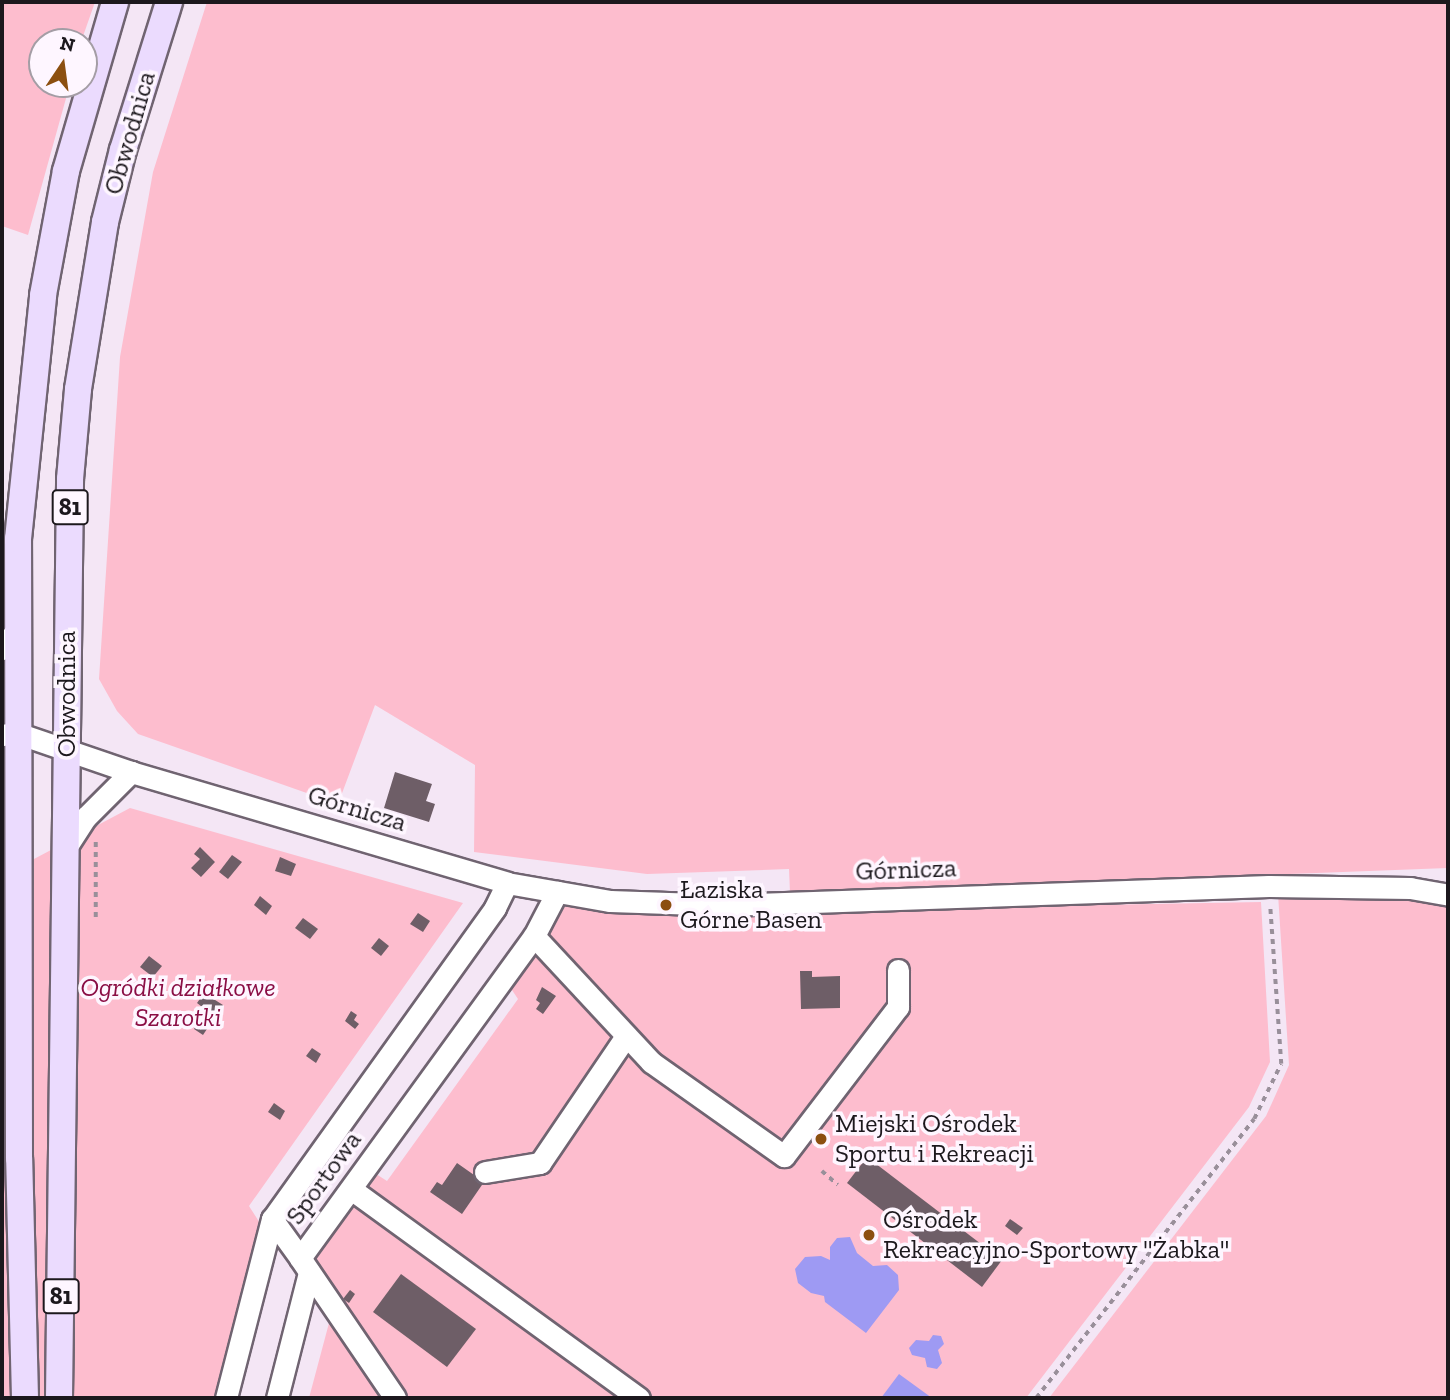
<!DOCTYPE html>
<meta charset="utf-8">
<style>
body{margin:0}
#map{position:relative;width:1450px;height:1400px;overflow:hidden;background:#f4e6f5;font-family:"Zilla Slab",serif}
div>[style]{position:absolute}
.green>*{inset:0;background:#fdbdce}
.water>*{inset:0;background:#9e9af3}
.building>*{inset:0;background:#6e5e67}
.path>*{height:3.5px;margin-top:-1.75px;transform-origin:0;background:repeating-linear-gradient(90deg,#998f9a 0 5px,transparent 0 10px)}
.roads{filter:drop-shadow(2px 0 #706471) drop-shadow(-2px 0 #706471) drop-shadow(0 2px #706471) drop-shadow(0 -2px #706471)}
.minor>*{height:21px;margin:-10.5px;padding:0 10.5px;transform-origin:10.5px;border-radius:10.5px;background:#fff}
.major>*{height:26px;margin:-13px;padding:0 13px;transform-origin:13px;border-radius:13px;background:#ebdbfe}
.dots>*{width:19px;height:19px;translate:-50% -50%;box-sizing:border-box;border:4px solid #fef6ff;border-radius:50%}
span{translate:-50% -50%;white-space:nowrap;text-align:center;line-height:1.15;-webkit-text-stroke:7px #fef6ff;paint-order:stroke}
.shield-label span{padding:2px 5px;background:#fef6ff;border:2px solid;border-radius:5px;-webkit-text-stroke-width:0}
.shield-label{font-size:24px;color:#1c181d;font-weight:700}
.street-label{font-size:26px;color:#1c181d}
.poi-label{font-size:26px;color:#1c181d}
.left{translate:0 -50%;text-align:left}
.park-label{font-size:26px;color:#8a0e45;font-style:italic}
.frame{position:absolute;inset:0;border:4px solid #1c181d;pointer-events:none}
.north{position:absolute;left:28px;top:28px;width:70px;height:70px;box-sizing:border-box;background:#fef6ff;border:2px solid #a49da5;border-radius:50%;rotate:13deg;font-size:19px;font-weight:700;line-height:28px;text-align:center;color:#1c181d}
.north::after{content:'';display:block;margin:auto;width:24px;height:32px;background:#8c4f10;clip-path:polygon(50% 0,100% 100%,50% 72%,0 100%)}
</style>
<div id="map">
<div class="green">
<div style="clip-path:polygon(2px 2px,95px 2px,81px 42px,42px 42px,42px 84px,70px 84px,28px 235px,2px 226px)"></div>
<div style="clip-path:polygon(207px 2px,1448px 2px,1448px 868px,790px 893px,789px 869px,647px 874px,474px 852px,475px 765px,375px 705px,338px 804px,138px 734px,117px 711px,99px 679px,120px 357px,153px 172px)"></div>
<div style="clip-path:polygon(130px 808px,463px 903px,249px 1206px,263px 1228px,220px 1398px,2px 1398px,2px 876px)"></div>
<div style="clip-path:polygon(1448px 892px,1448px 1398px,1049px 1398px,1266px 1116px,1289px 1065px,1278px 894px)"></div>
<div style="clip-path:polygon(1261px 902px,1270px 1062px,1249px 1107px,1026px 1398px,309px 1398px,337px 1293px,309px 1259px,373px 1172px,387px 1181px,518px 999px,508px 984px,565px 906px,731px 912px)"></div>
</div>
<div class="water">
<div style="clip-path:polygon(850px 1237px,857px 1253px,873px 1266px,887px 1265px,898px 1275px,899px 1290px,866px 1333px,825px 1302px,824px 1296px,811px 1293px,798px 1283px,795px 1269px,805px 1257px,821px 1256px,830px 1260px,830px 1247px,837px 1238px)"></div>
<div style="clip-path:polygon(933px 1335px,941px 1336px,944px 1344px,938px 1350px,942px 1363px,937px 1369px,927px 1367px,925px 1358px,912px 1355px,909px 1348px,916px 1340px,929px 1341px)"></div>
<div style="clip-path:polygon(899px 1374px,932px 1398px,881px 1398px)"></div>
</div>
<div class="building">
<div style="clip-path:polygon(395px 772px,432px 784px,426px 801px,435px 804px,429px 822px,384px 808px)"></div>
<div style="clip-path:polygon(200px 847px,215px 862px,201px 877px,191px 868px,200px 859px,194px 854px)"></div>
<div style="clip-path:polygon(232px 855px,242px 862px,228px 879px,219px 872px)"></div>
<div style="clip-path:polygon(280px 857px,296px 864px,291px 876px,275px 871px)"></div>
<div style="clip-path:polygon(260px 896px,272px 906px,266px 915px,254px 905px)"></div>
<div style="clip-path:polygon(418px 913px,430px 921px,423px 932px,410px 924px)"></div>
<div style="clip-path:polygon(303px 918px,318px 929px,310px 939px,295px 928px)"></div>
<div style="clip-path:polygon(379px 938px,389px 946px,381px 956px,371px 948px)"></div>
<div style="clip-path:polygon(149px 956px,162px 966px,153px 977px,140px 967px)"></div>
<div style="clip-path:polygon(800px 971px,812px 971px,812px 977px,840px 976px,840px 1008px,801px 1009px)"></div>
<div style="clip-path:polygon(542px 987px,556px 996px,543px 1014px,536px 1009px,540px 1003px,536px 1000px)"></div>
<div style="clip-path:polygon(204px 993px,223px 1005px,203px 1035px,194px 1029px,206px 1010px,197px 1003px)"></div>
<div style="clip-path:polygon(351px 1011px,357px 1015px,354px 1020px,359px 1024px,355px 1029px,345px 1021px)"></div>
<div style="clip-path:polygon(312px 1048px,321px 1054px,316px 1063px,306px 1056px)"></div>
<div style="clip-path:polygon(274px 1103px,285px 1111px,280px 1120px,268px 1112px)"></div>
<div style="clip-path:polygon(867px 1157px,1002px 1260px,982px 1287px,847px 1183px)"></div>
<div style="clip-path:polygon(457px 1163px,484px 1182px,462px 1214px,430px 1192px,437px 1182px,442px 1185px)"></div>
<div style="clip-path:polygon(1010px 1219px,1023px 1228px,1017px 1235px,1005px 1226px)"></div>
<div style="clip-path:polygon(401px 1274px,476px 1329px,447px 1367px,373px 1312px)"></div>
<div style="clip-path:polygon(350px 1290px,355px 1294px,349px 1303px,343px 1299px)"></div>
</div>
<div class="path">
<div style="left:96px;top:842px;width:77px;rotate:90deg"></div>
<div style="left:822px;top:1171px;width:21px;rotate:41deg"></div>
<div style="left:1036px;top:1398px;width:354px;rotate:-52deg"></div>
<div style="left:1254px;top:1119px;width:61px;rotate:-63.9deg"></div>
<div style="left:1281px;top:1064px;width:158px;rotate:-94deg"></div>
</div>
<div class="roads">
<div class="minor">
<div style="left:2px;top:649px;width:25px;rotate:-53deg"></div>
<div style="left:2px;top:735px;width:15px;rotate:-8deg"></div>
<div style="left:17px;top:733px;width:120px;rotate:18.9deg"></div>
<div style="left:131px;top:772px;width:392px;rotate:16.4deg"></div>
<div style="left:507px;top:883px;width:105px;rotate:9.9deg"></div>
<div style="left:610px;top:901px;width:117px;rotate:2deg"></div>
<div style="left:727px;top:905px;width:542px;rotate:-2.01deg"></div>
<div style="left:1269px;top:886px;width:141px;rotate:0.8deg"></div>
<div style="left:1410px;top:888px;width:39px;rotate:10deg"></div>
<div style="left:67px;top:846px;width:35px;rotate:-57deg"></div>
<div style="left:86px;top:817px;width:64px;rotate:-45deg"></div>
<div style="left:507px;top:883px;width:28px;rotate:116deg"></div>
<div style="left:495px;top:908px;width:383px;rotate:125.6deg"></div>
<div style="left:272px;top:1219px;width:48px;rotate:54.3deg"></div>
<div style="left:300px;top:1258px;width:398px;rotate:-54deg"></div>
<div style="left:534px;top:936px;width:50px;rotate:-62.4deg"></div>
<div style="left:534px;top:936px;width:172px;rotate:47.1deg"></div>
<div style="left:651px;top:1062px;width:163px;rotate:35.3deg"></div>
<div style="left:784px;top:1156px;width:188px;rotate:-52.6deg"></div>
<div style="left:898px;top:1007px;width:37px;rotate:-90deg"></div>
<div style="left:485px;top:1172px;width:56px;rotate:-9.3deg"></div>
<div style="left:540px;top:1163px;width:153px;rotate:-55.9deg"></div>
<div style="left:351px;top:1189px;width:356px;rotate:36deg"></div>
<div style="left:300px;top:1258px;width:169px;rotate:55.8deg"></div>
<div style="left:226px;top:1398px;width:185px;rotate:-75.6deg"></div>
<div style="left:277px;top:1398px;width:130px;rotate:-75.7deg"></div>
</div>
<div class="major">
<div style="left:25px;top:1398px;width:240px;rotate:-91.4deg"></div>
<div style="left:19px;top:1158px;width:619px;rotate:-90.09deg"></div>
<div style="left:18px;top:539px;width:245px;rotate:-84.1deg"></div>
<div style="left:43px;top:295px;width:126px;rotate:-79.5deg"></div>
<div style="left:66px;top:171px;width:176px;rotate:-73.8deg"></div>
<div style="left:59px;top:1398px;width:919px;rotate:-89.31deg"></div>
<div style="left:70px;top:479px;width:90px;rotate:-84.9deg"></div>
<div style="left:78px;top:389px;width:169px;rotate:-80.8deg"></div>
<div style="left:105px;top:222px;width:74px;rotate:-76deg"></div>
<div style="left:123px;top:150px;width:155px;rotate:-72.7deg"></div>
</div>
</div>
<div class="dots">
<div style="left:666px;top:905px;background:#8c4f10"></div>
<div style="left:821px;top:1139px;background:#8c4f10"></div>
<div style="left:869px;top:1235px;background:#8c4f10"></div>
</div>
<div class="shield-label">
<span style="left:70px;top:507px">81</span>
<span style="left:61px;top:1296px">81</span>
</div>
<div class="street-label">
<span style="left:130px;top:133px;rotate:-74deg">Obwodnica</span>
<span style="left:67px;top:694px;rotate:-90deg">Obwodnica</span>
<span style="left:357px;top:809px;rotate:17deg">Górnicza</span>
<span style="left:906px;top:870px;rotate:-2deg">Górnicza</span>
<span style="left:324px;top:1178px;rotate:-54deg">Sportowa</span>
</div>
<div class="poi-label">
<span class="left" style="left:680px;top:905px">Łaziska<br>Górne Basen</span>
<span class="left" style="left:835px;top:1139px">Miejski Ośrodek<br>Sportu i Rekreacji</span>
<span class="left" style="left:883px;top:1235px">Ośrodek<br>Rekreacyjno-Sportowy "Żabka"</span>
</div>
<div class="park-label">
<span style="left:178px;top:1003px">Ogródki działkowe<br>Szarotki</span>
</div>
<div class="frame"></div>
<div class="north">N</div>
</div>
